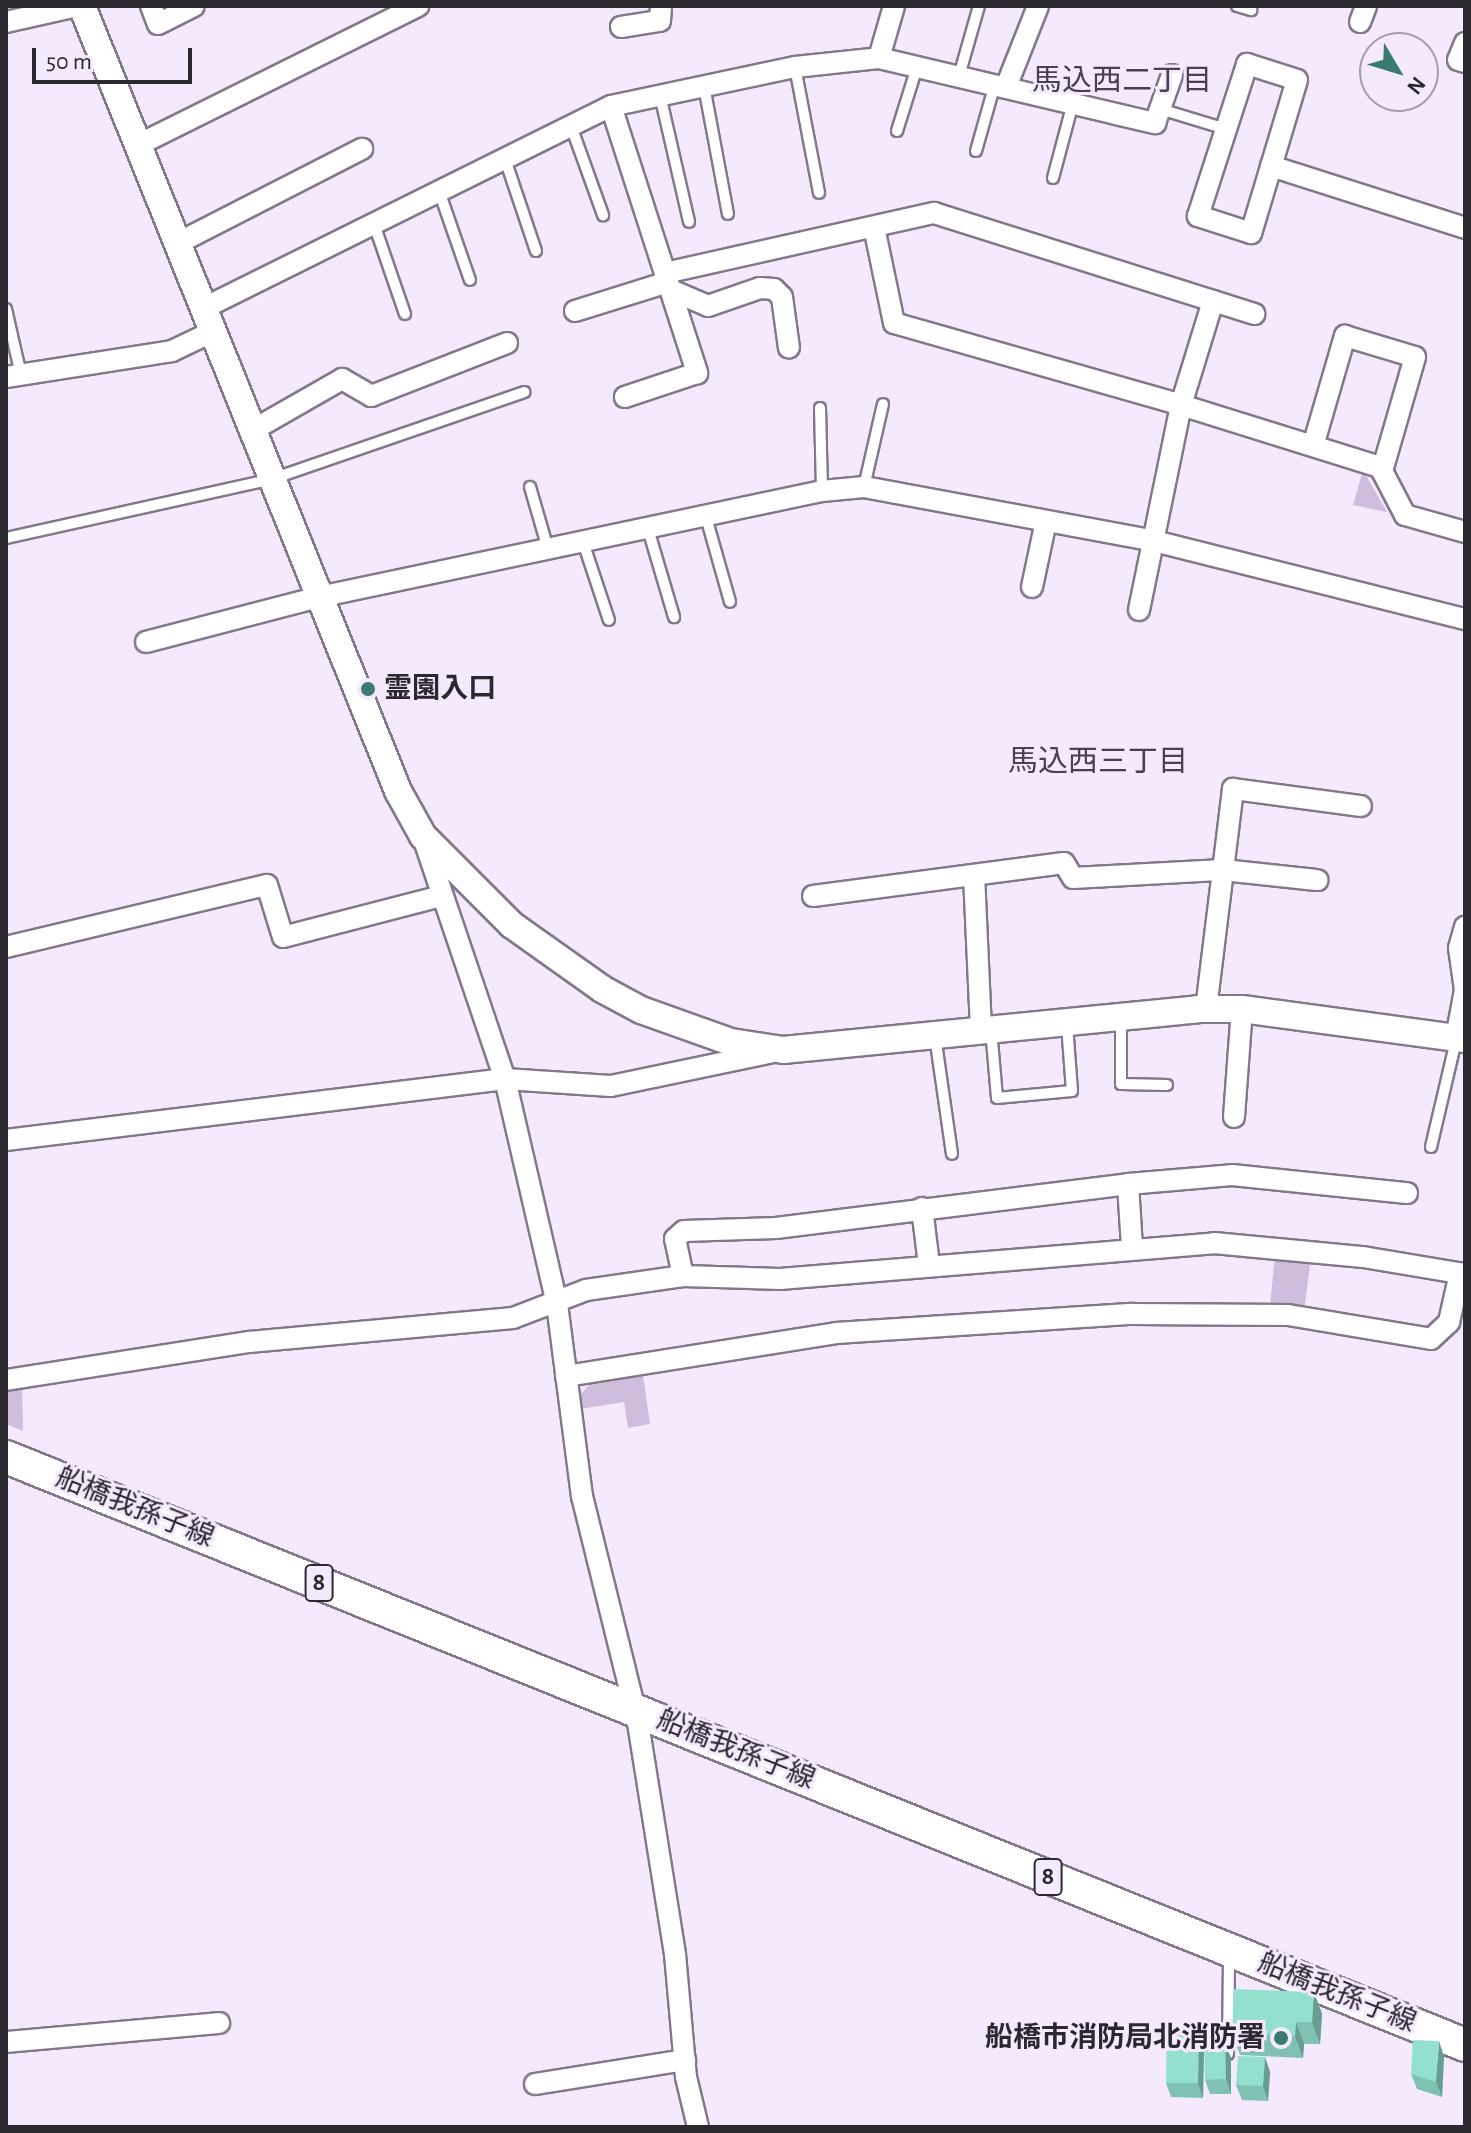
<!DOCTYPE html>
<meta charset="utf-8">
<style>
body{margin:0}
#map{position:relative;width:1471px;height:2133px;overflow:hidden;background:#f4e9fd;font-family:"Alegreya Sans","Noto Sans JP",sans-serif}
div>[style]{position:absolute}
.green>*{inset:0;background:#cebddc}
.roads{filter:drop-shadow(2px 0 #82788a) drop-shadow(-2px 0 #82788a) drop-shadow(0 2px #82788a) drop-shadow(0 -2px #82788a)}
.service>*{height:10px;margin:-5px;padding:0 5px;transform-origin:5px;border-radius:5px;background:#fff}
.minor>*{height:20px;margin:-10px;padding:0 10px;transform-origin:10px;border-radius:10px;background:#fff}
.tertiary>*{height:26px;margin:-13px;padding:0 13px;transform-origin:13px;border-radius:13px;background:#fff}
.primary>*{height:32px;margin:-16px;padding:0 16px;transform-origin:16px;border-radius:16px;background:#fff}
.wall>*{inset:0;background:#7fc1b2}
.shaded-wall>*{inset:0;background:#689d91}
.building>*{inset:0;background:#94e0cf}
.dots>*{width:22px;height:22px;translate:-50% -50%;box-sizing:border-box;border:4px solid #f4e9fd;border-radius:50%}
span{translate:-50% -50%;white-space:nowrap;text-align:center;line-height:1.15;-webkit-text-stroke:6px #f4e9fd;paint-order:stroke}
.shield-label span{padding:2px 6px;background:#f4e9fd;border:2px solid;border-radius:6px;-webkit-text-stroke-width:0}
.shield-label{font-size:26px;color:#2c282f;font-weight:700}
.poi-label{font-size:28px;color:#2c282f;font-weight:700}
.left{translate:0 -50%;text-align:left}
.right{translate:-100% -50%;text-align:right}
.street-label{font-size:28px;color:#2c282f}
.neighbourhood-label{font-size:30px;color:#494050}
.frame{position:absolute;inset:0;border:8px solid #2c282f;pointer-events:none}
.north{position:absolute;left:1359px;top:32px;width:80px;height:80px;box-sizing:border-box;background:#f4e9fd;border:2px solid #a49cab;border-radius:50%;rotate:128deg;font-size:22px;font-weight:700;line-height:32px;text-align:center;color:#2c282f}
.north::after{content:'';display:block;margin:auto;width:28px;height:36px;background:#397c6f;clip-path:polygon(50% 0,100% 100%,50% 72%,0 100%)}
.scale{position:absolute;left:32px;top:48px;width:160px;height:36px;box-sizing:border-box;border:4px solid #2c282f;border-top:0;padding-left:10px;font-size:24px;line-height:28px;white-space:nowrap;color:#2c282f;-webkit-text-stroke:6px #f4e9fd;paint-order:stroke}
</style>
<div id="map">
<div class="green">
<div style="clip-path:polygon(1363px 470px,1387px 512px,1353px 505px)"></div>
<div style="clip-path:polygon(1275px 1255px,1311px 1257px,1304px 1311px,1270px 1306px)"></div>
<div style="clip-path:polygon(643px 1375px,650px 1424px,628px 1428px,624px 1402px,580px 1409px,578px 1397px,591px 1383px)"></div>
<div style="clip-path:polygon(22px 1384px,23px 1431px,6px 1424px,6px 1388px)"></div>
</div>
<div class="roads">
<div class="service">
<div style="left:1237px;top:6px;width:15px;rotate:16deg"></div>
<div style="left:795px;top:67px;width:128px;rotate:79.2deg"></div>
<div style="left:959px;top:76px;width:73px;rotate:-74.1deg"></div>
<div style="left:704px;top:86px;width:130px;rotate:79.4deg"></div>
<div style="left:660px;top:95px;width:130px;rotate:77.1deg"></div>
<div style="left:1160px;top:109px;width:69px;rotate:16.9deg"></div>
<div style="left:571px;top:126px;width:95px;rotate:70.2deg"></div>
<div style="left:897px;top:131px;width:67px;rotate:-72.6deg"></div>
<div style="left:976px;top:151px;width:70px;rotate:-74.2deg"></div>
<div style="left:505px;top:159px;width:97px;rotate:71.4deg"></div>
<div style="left:1053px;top:178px;width:78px;rotate:-75.1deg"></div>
<div style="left:439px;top:191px;width:94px;rotate:70.8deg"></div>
<div style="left:374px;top:224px;width:95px;rotate:71deg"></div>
<div style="left:6px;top:309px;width:68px;rotate:77.2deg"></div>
<div style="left:820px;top:408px;width:83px;rotate:88.6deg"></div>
<div style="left:530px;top:487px;width:65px;rotate:73.8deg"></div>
<div style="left:864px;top:487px;width:85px;rotate:-77.1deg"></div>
<div style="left:706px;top:517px;width:88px;rotate:74.2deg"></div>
<div style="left:648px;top:529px;width:92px;rotate:73.5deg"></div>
<div style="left:6px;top:538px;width:272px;rotate:-12.5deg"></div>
<div style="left:272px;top:479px;width:267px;rotate:-19deg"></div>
<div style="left:583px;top:542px;width:82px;rotate:71.6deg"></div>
<div style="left:1121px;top:1019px;width:65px;rotate:90deg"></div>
<div style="left:1121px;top:1084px;width:46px;rotate:1.2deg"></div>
<div style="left:991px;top:1029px;width:69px;rotate:85deg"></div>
<div style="left:997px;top:1098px;width:75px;rotate:-5.3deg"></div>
<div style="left:1072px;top:1091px;width:67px;rotate:-94.3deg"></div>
<div style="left:935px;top:1036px;width:119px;rotate:81.8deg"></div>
<div style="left:1431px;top:1147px;width:110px;rotate:-76.8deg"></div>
<div style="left:1228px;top:2054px;width:98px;rotate:-89.4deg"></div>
</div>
<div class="minor">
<div style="left:151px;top:6px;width:19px;rotate:69deg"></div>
<div style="left:158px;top:24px;width:40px;rotate:-26.6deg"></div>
<div style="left:6px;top:22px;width:73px;rotate:-12.7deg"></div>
<div style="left:1360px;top:22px;width:17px;rotate:-69deg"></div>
<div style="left:621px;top:27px;width:39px;rotate:-9deg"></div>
<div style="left:660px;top:21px;width:15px;rotate:-86deg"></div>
<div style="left:1465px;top:43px;width:18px;rotate:112deg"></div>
<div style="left:1458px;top:60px;width:7px;rotate:16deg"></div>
<div style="left:879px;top:58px;width:54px;rotate:-73.9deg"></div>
<div style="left:1247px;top:64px;width:52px;rotate:17.7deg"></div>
<div style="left:1297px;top:80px;width:160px;rotate:106.7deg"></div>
<div style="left:1251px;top:233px;width:56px;rotate:-162.2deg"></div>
<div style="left:1198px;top:216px;width:160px;rotate:-72.1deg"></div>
<div style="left:1006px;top:87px;width:87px;rotate:-68.4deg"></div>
<div style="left:611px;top:106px;width:281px;rotate:72.1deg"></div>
<div style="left:697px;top:373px;width:76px;rotate:161.6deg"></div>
<div style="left:138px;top:145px;width:313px;rotate:-26.4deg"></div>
<div style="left:1271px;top:166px;width:204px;rotate:17.7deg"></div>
<div style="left:874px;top:227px;width:98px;rotate:78.2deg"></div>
<div style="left:894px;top:323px;width:298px;rotate:15.9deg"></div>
<div style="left:1181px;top:405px;width:109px;rotate:-72.9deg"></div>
<div style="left:178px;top:243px;width:207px;rotate:-27.1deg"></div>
<div style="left:665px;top:273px;width:276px;rotate:-12.6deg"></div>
<div style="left:934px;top:213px;width:336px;rotate:17.5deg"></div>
<div style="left:673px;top:291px;width:38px;rotate:23deg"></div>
<div style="left:708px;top:306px;width:55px;rotate:-19.1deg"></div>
<div style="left:760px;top:288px;width:14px;rotate:4deg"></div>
<div style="left:774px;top:289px;width:11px;rotate:45deg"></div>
<div style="left:782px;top:297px;width:51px;rotate:82.2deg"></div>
<div style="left:204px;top:308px;width:454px;rotate:-26.4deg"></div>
<div style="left:611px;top:106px;width:188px;rotate:-12deg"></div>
<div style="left:795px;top:67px;width:84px;rotate:-6.1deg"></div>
<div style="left:879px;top:58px;width:284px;rotate:13.3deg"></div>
<div style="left:1155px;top:123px;width:51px;rotate:-70.5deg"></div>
<div style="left:575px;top:311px;width:97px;rotate:-17.3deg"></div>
<div style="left:6px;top:377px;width:168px;rotate:-8.9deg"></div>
<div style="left:172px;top:351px;width:47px;rotate:-25.5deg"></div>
<div style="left:253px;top:430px;width:103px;rotate:-29.8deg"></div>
<div style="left:342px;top:379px;width:34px;rotate:30deg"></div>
<div style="left:371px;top:396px;width:146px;rotate:-21.3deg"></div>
<div style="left:1313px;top:446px;width:115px;rotate:-73.8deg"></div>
<div style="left:1345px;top:336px;width:73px;rotate:16.7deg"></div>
<div style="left:1415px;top:357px;width:119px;rotate:106.1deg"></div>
<div style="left:1032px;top:587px;width:67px;rotate:-78deg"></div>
<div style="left:1139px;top:610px;width:209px;rotate:-78.4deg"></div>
<div style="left:1181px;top:405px;width:208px;rotate:17.3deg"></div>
<div style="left:1380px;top:467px;width:54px;rotate:62.5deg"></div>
<div style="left:1405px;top:515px;width:62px;rotate:15.8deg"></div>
<div style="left:146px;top:642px;width:179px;rotate:-14.6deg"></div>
<div style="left:319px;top:597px;width:514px;rotate:-11.9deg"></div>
<div style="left:822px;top:491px;width:42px;rotate:-5.4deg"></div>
<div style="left:864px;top:487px;width:291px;rotate:10.5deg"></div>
<div style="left:1150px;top:540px;width:325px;rotate:14.1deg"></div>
<div style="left:424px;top:840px;width:252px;rotate:71.3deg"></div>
<div style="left:505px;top:1079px;width:231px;rotate:77deg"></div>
<div style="left:557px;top:1304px;width:194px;rotate:82.6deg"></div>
<div style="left:582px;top:1496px;width:234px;rotate:76.1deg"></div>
<div style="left:638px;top:1723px;width:234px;rotate:80.9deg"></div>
<div style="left:675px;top:1954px;width:123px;rotate:84.9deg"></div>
<div style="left:686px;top:2077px;width:51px;rotate:76.5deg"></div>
<div style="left:974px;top:875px;width:153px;rotate:87.4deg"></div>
<div style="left:813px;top:896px;width:253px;rotate:-7.5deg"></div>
<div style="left:1064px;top:863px;width:17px;rotate:59deg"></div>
<div style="left:1073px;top:878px;width:150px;rotate:-3.1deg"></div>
<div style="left:1223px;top:870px;width:95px;rotate:6.1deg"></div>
<div style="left:6px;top:947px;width:268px;rotate:-13.4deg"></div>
<div style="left:267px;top:885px;width:54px;rotate:72.9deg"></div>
<div style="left:283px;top:937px;width:164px;rotate:-14.5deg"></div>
<div style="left:1206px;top:1009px;width:222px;rotate:-83deg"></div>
<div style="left:1233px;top:789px;width:129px;rotate:7.6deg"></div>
<div style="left:1456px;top:1038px;width:49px;rotate:-79.4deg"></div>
<div style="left:1465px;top:990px;width:42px;rotate:-98.1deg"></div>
<div style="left:1459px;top:948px;width:22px;rotate:-74deg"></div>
<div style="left:1234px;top:1117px;width:108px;rotate:-85.8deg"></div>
<div style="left:6px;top:1140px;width:503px;rotate:-6.97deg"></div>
<div style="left:505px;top:1079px;width:106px;rotate:3.8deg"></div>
<div style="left:611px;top:1086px;width:172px;rotate:-11.8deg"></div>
<div style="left:1128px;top:1184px;width:104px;rotate:-4.9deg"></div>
<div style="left:1232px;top:1175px;width:176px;rotate:5.9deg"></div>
<div style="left:922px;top:1208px;width:57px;rotate:83deg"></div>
<div style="left:683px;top:1276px;width:38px;rotate:-102deg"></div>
<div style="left:675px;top:1239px;width:12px;rotate:-42deg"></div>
<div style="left:684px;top:1231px;width:92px;rotate:-1.9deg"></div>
<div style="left:776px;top:1228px;width:355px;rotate:-7.1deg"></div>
<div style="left:1128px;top:1184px;width:64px;rotate:86.4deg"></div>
<div style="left:566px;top:1376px;width:273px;rotate:-9deg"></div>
<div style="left:836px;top:1333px;width:297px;rotate:-3.7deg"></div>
<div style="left:1132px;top:1314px;width:156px;rotate:0.4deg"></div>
<div style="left:1288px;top:1315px;width:145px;rotate:9.5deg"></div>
<div style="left:1431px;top:1339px;width:25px;rotate:-43deg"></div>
<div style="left:1449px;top:1322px;width:50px;rotate:-77.3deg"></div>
<div style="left:6px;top:1380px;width:246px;rotate:-8.9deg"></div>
<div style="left:249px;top:1342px;width:265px;rotate:-5.2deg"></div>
<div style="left:513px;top:1318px;width:78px;rotate:-21deg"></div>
<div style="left:586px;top:1290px;width:98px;rotate:-8.2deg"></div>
<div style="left:683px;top:1276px;width:97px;rotate:1.8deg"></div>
<div style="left:780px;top:1279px;width:435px;rotate:-4.7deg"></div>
<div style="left:1214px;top:1243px;width:150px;rotate:5.4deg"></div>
<div style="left:1363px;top:1257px;width:103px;rotate:9.5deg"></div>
<div style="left:6px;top:2042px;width:214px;rotate:-5.1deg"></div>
<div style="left:535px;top:2084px;width:152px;rotate:-9.1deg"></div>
</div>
<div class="tertiary">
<div style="left:82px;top:6px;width:846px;rotate:68.07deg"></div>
<div style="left:398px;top:791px;width:51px;rotate:60.9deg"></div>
<div style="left:423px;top:836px;width:126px;rotate:45deg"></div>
<div style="left:512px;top:925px;width:110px;rotate:35.4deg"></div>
<div style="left:602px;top:989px;width:44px;rotate:28.3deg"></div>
<div style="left:641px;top:1010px;width:96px;rotate:19.6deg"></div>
<div style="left:731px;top:1042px;width:53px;rotate:8.7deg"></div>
<div style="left:783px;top:1050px;width:417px;rotate:-5.6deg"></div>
<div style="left:1198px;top:1009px;width:44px"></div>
<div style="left:1242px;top:1009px;width:225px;rotate:7.7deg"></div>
</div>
<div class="primary">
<div style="left:6px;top:1457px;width:1573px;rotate:21.95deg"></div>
</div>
</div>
<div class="wall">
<div style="clip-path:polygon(1314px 1992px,1322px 2014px,1320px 2044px,1304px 2044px,1303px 2058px,1240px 2055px,1232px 2033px)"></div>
<div style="clip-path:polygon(1204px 2042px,1203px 2098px,1171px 2097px,1166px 2083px)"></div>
<div style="clip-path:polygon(1225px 2044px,1231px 2058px,1231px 2094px,1210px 2094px,1205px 2080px)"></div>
<div style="clip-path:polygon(1444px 2056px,1442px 2097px,1417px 2089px,1411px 2074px)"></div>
<div style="clip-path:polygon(1265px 2057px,1270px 2072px,1268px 2101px,1242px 2100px,1236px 2085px)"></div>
</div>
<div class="shaded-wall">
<div style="clip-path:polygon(1314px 1992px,1322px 2014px,1320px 2044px,1312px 2022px)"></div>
<div style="clip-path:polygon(1296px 2022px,1304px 2044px,1303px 2058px,1295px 2036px)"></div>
<div style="clip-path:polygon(1199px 2028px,1204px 2042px,1203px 2098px,1198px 2083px)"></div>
<div style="clip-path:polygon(1439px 2041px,1444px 2056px,1442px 2097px,1436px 2082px)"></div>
<div style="clip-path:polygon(1225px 2044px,1231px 2058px,1231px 2094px,1226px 2079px)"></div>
<div style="clip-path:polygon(1265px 2057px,1270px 2072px,1268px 2101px,1263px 2086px)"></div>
</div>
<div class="building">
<div style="clip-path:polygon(1234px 1989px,1314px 1992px,1312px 2022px,1296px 2022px,1295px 2036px,1232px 2033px)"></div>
<div style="clip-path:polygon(1167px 2027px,1199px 2028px,1198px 2083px,1166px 2083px)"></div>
<div style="clip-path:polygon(1413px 2040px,1439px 2041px,1436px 2082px,1411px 2074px)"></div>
<div style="clip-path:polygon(1204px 2044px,1225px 2044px,1226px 2079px,1205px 2080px)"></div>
<div style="clip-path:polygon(1238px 2056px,1265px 2057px,1263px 2086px,1236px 2085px)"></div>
</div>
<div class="dots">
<div style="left:368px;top:689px;background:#397c6f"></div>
<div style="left:1281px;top:2038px;background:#397c6f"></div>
</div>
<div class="shield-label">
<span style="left:319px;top:1583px">8</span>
<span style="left:1048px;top:1877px">8</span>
</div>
<div class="poi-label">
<span class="left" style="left:384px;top:689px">霊園入口</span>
<span class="right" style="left:1265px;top:2038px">船橋市消防局北消防署</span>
</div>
<div class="street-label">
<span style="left:135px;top:1508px;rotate:22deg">船橋我孫子線</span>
<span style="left:736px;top:1750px;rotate:22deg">船橋我孫子線</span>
<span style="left:1337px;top:1993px;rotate:22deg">船橋我孫子線</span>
</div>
<div class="neighbourhood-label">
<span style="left:1122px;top:81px">馬込西二丁目</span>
<span style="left:1098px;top:762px">馬込西三丁目</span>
</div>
<div class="frame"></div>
<div class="north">N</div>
<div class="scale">50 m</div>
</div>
